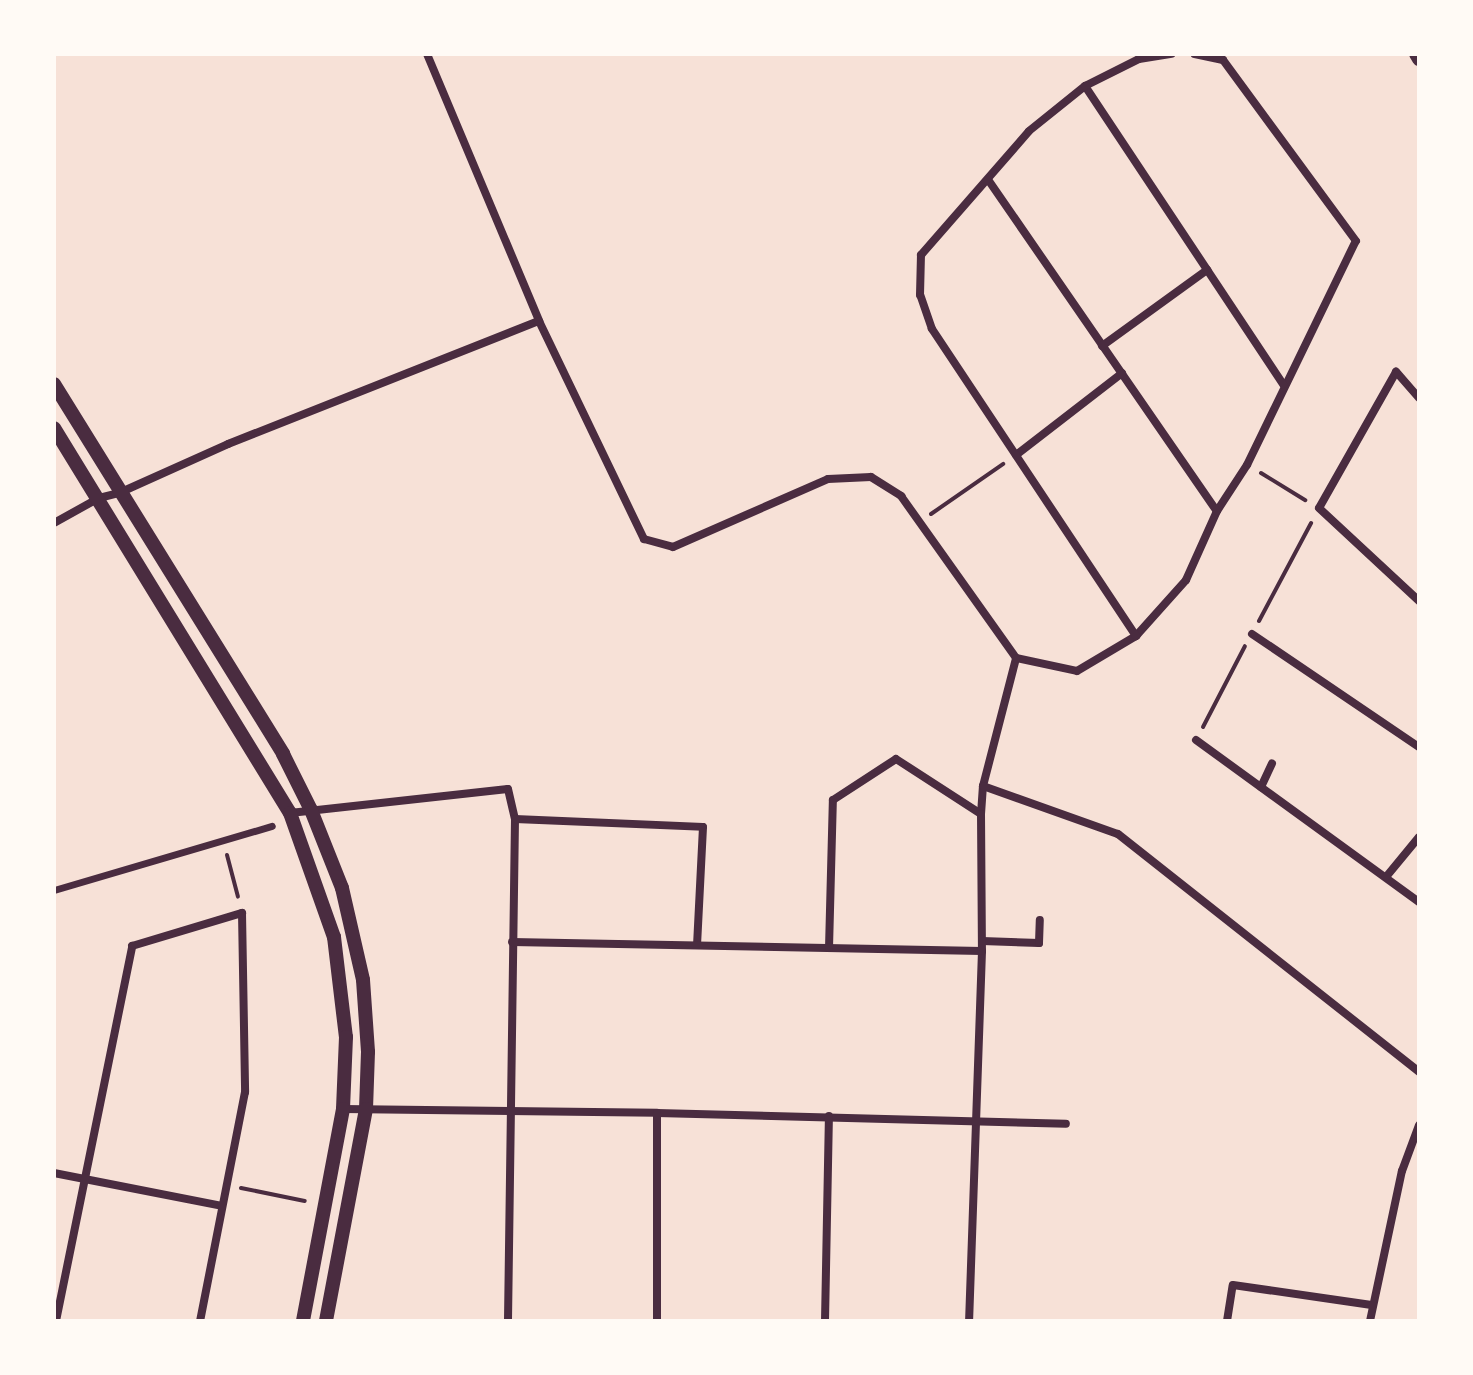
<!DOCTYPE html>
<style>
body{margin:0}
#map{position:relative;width:1473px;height:1375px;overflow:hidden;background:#f7e1d7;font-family:"Noto Sans",sans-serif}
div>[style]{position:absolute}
.path>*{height:4px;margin:-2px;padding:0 2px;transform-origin:2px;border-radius:2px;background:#4a2c40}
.pedestrian>*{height:7px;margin:-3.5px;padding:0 3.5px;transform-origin:3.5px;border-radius:3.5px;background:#4a2c40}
.minor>*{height:8px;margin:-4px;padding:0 4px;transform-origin:4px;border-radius:4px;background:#4a2c40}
.tertiary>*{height:14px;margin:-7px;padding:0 7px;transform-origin:7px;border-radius:7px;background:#4a2c40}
span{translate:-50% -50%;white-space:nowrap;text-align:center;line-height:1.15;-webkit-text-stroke:8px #fffaf5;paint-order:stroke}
.frame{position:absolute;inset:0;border:56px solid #fffaf5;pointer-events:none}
</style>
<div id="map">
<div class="path">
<div style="left:1261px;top:473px;width:52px;rotate:31.5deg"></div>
<div style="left:931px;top:514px;width:88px;rotate:-34.8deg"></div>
<div style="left:1259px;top:621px;width:111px;rotate:-62deg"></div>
<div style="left:1203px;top:727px;width:91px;rotate:-62.6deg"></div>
<div style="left:227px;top:855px;width:43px;rotate:75.3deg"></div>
<div style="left:241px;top:1188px;width:65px;rotate:11.5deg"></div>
</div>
<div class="pedestrian">
<div style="left:54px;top:890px;width:227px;rotate:-16.4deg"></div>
</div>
<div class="minor">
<div style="left:427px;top:54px;width:290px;rotate:67.2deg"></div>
<div style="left:539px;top:321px;width:242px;rotate:64.3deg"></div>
<div style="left:644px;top:539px;width:30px;rotate:15deg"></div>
<div style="left:673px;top:547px;width:169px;rotate:-23.7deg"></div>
<div style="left:828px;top:479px;width:43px;rotate:-2.7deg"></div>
<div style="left:871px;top:477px;width:36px;rotate:32deg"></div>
<div style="left:901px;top:496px;width:199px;rotate:54.6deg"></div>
<div style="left:1016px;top:658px;width:62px;rotate:12deg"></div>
<div style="left:1077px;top:671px;width:69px;rotate:-30.7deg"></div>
<div style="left:1136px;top:636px;width:75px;rotate:-48.2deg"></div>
<div style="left:1186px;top:580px;width:76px;rotate:-65.8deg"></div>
<div style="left:1217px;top:511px;width:55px;rotate:-56.9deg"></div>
<div style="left:1247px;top:465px;width:249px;rotate:-64.1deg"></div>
<div style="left:1356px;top:241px;width:225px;rotate:-126.3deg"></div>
<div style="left:1223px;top:60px;width:29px;rotate:-168deg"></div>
<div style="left:1085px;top:86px;width:358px;rotate:56.4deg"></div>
<div style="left:989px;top:181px;width:401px;rotate:55.4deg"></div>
<div style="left:1102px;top:346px;width:130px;rotate:-35.9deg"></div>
<div style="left:1419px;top:398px;width:35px;rotate:-131deg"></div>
<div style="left:1396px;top:372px;width:156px;rotate:119.5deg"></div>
<div style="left:1319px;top:508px;width:137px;rotate:42.9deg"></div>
<div style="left:1016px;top:455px;width:134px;rotate:-37.7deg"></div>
<div style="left:54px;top:523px;width:51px;rotate:-29.1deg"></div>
<div style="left:99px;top:498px;width:21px;rotate:-14deg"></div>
<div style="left:119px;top:493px;width:120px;rotate:-24.2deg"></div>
<div style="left:228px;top:444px;width:334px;rotate:-21.6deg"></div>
<div style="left:1252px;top:634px;width:202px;rotate:34.1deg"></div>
<div style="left:1136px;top:636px;width:369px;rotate:-123.6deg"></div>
<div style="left:932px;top:329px;width:36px;rotate:-109deg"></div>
<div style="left:920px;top:295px;width:40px;rotate:-88.6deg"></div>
<div style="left:921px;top:255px;width:164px;rotate:-48.9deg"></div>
<div style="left:1029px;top:131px;width:72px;rotate:-38.8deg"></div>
<div style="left:1085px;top:86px;width:60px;rotate:-26.6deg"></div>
<div style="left:1139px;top:59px;width:33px;rotate:-9deg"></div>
<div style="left:1196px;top:740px;width:276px;rotate:36deg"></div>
<div style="left:983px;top:786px;width:132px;rotate:-75.5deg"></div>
<div style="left:1261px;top:787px;width:26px;rotate:-65deg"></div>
<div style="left:290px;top:813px;width:219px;rotate:-6.3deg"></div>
<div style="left:508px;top:789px;width:31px;rotate:77deg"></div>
<div style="left:515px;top:819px;width:502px;rotate:90.8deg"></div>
<div style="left:981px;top:814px;width:28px;rotate:-86deg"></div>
<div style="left:983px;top:786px;width:143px;rotate:19.6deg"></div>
<div style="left:1118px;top:834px;width:384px;rotate:38.3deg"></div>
<div style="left:515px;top:819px;width:188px;rotate:2.4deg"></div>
<div style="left:703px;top:827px;width:118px;rotate:92.9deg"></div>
<div style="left:1386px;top:877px;width:52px;rotate:-50.5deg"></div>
<div style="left:982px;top:941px;width:57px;rotate:2deg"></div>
<div style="left:1039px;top:943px;width:23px;rotate:-88deg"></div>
<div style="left:512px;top:942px;width:470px;rotate:1.1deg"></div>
<div style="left:982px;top:951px;width:370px;rotate:92deg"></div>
<div style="left:829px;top:948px;width:148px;rotate:-88.5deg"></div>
<div style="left:833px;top:800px;width:75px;rotate:-33.1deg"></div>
<div style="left:896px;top:759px;width:101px;rotate:32.9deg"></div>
<div style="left:981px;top:814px;width:137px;rotate:89.6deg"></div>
<div style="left:343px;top:1109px;width:314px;rotate:0.7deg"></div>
<div style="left:657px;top:1113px;width:409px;rotate:1.5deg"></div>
<div style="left:54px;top:1173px;width:171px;rotate:11.1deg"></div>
<div style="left:56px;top:1321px;width:383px;rotate:-78.5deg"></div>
<div style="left:132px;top:946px;width:115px;rotate:-16.7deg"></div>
<div style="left:242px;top:913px;width:179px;rotate:89deg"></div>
<div style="left:245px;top:1092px;width:233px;rotate:101.1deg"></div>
<div style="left:657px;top:1321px;width:208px;rotate:-90deg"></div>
<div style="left:825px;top:1321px;width:205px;rotate:-88.9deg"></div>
<div style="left:1227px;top:1321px;width:36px;rotate:-81deg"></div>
<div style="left:1233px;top:1285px;width:140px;rotate:8.2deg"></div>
<div style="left:1370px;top:1321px;width:153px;rotate:-78deg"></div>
<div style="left:1402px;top:1171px;width:49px;rotate:-69.7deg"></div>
</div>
<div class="tertiary">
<div style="left:1416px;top:54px;width:6px;rotate:59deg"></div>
<div style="left:54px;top:384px;width:435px;rotate:58.2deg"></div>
<div style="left:283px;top:754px;width:63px;rotate:63.4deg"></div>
<div style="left:311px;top:810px;width:84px;rotate:68.3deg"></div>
<div style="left:342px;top:888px;width:94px;rotate:77.1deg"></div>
<div style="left:363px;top:980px;width:72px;rotate:86deg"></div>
<div style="left:368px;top:1052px;width:57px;rotate:92deg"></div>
<div style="left:366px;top:1109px;width:216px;rotate:100.7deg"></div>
<div style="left:54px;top:428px;width:452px;rotate:58.5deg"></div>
<div style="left:290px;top:813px;width:132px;rotate:70.5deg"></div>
<div style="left:334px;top:937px;width:101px;rotate:83.2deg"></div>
<div style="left:346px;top:1037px;width:72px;rotate:92.4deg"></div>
<div style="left:343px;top:1109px;width:216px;rotate:100.7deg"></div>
</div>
<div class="frame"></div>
</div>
